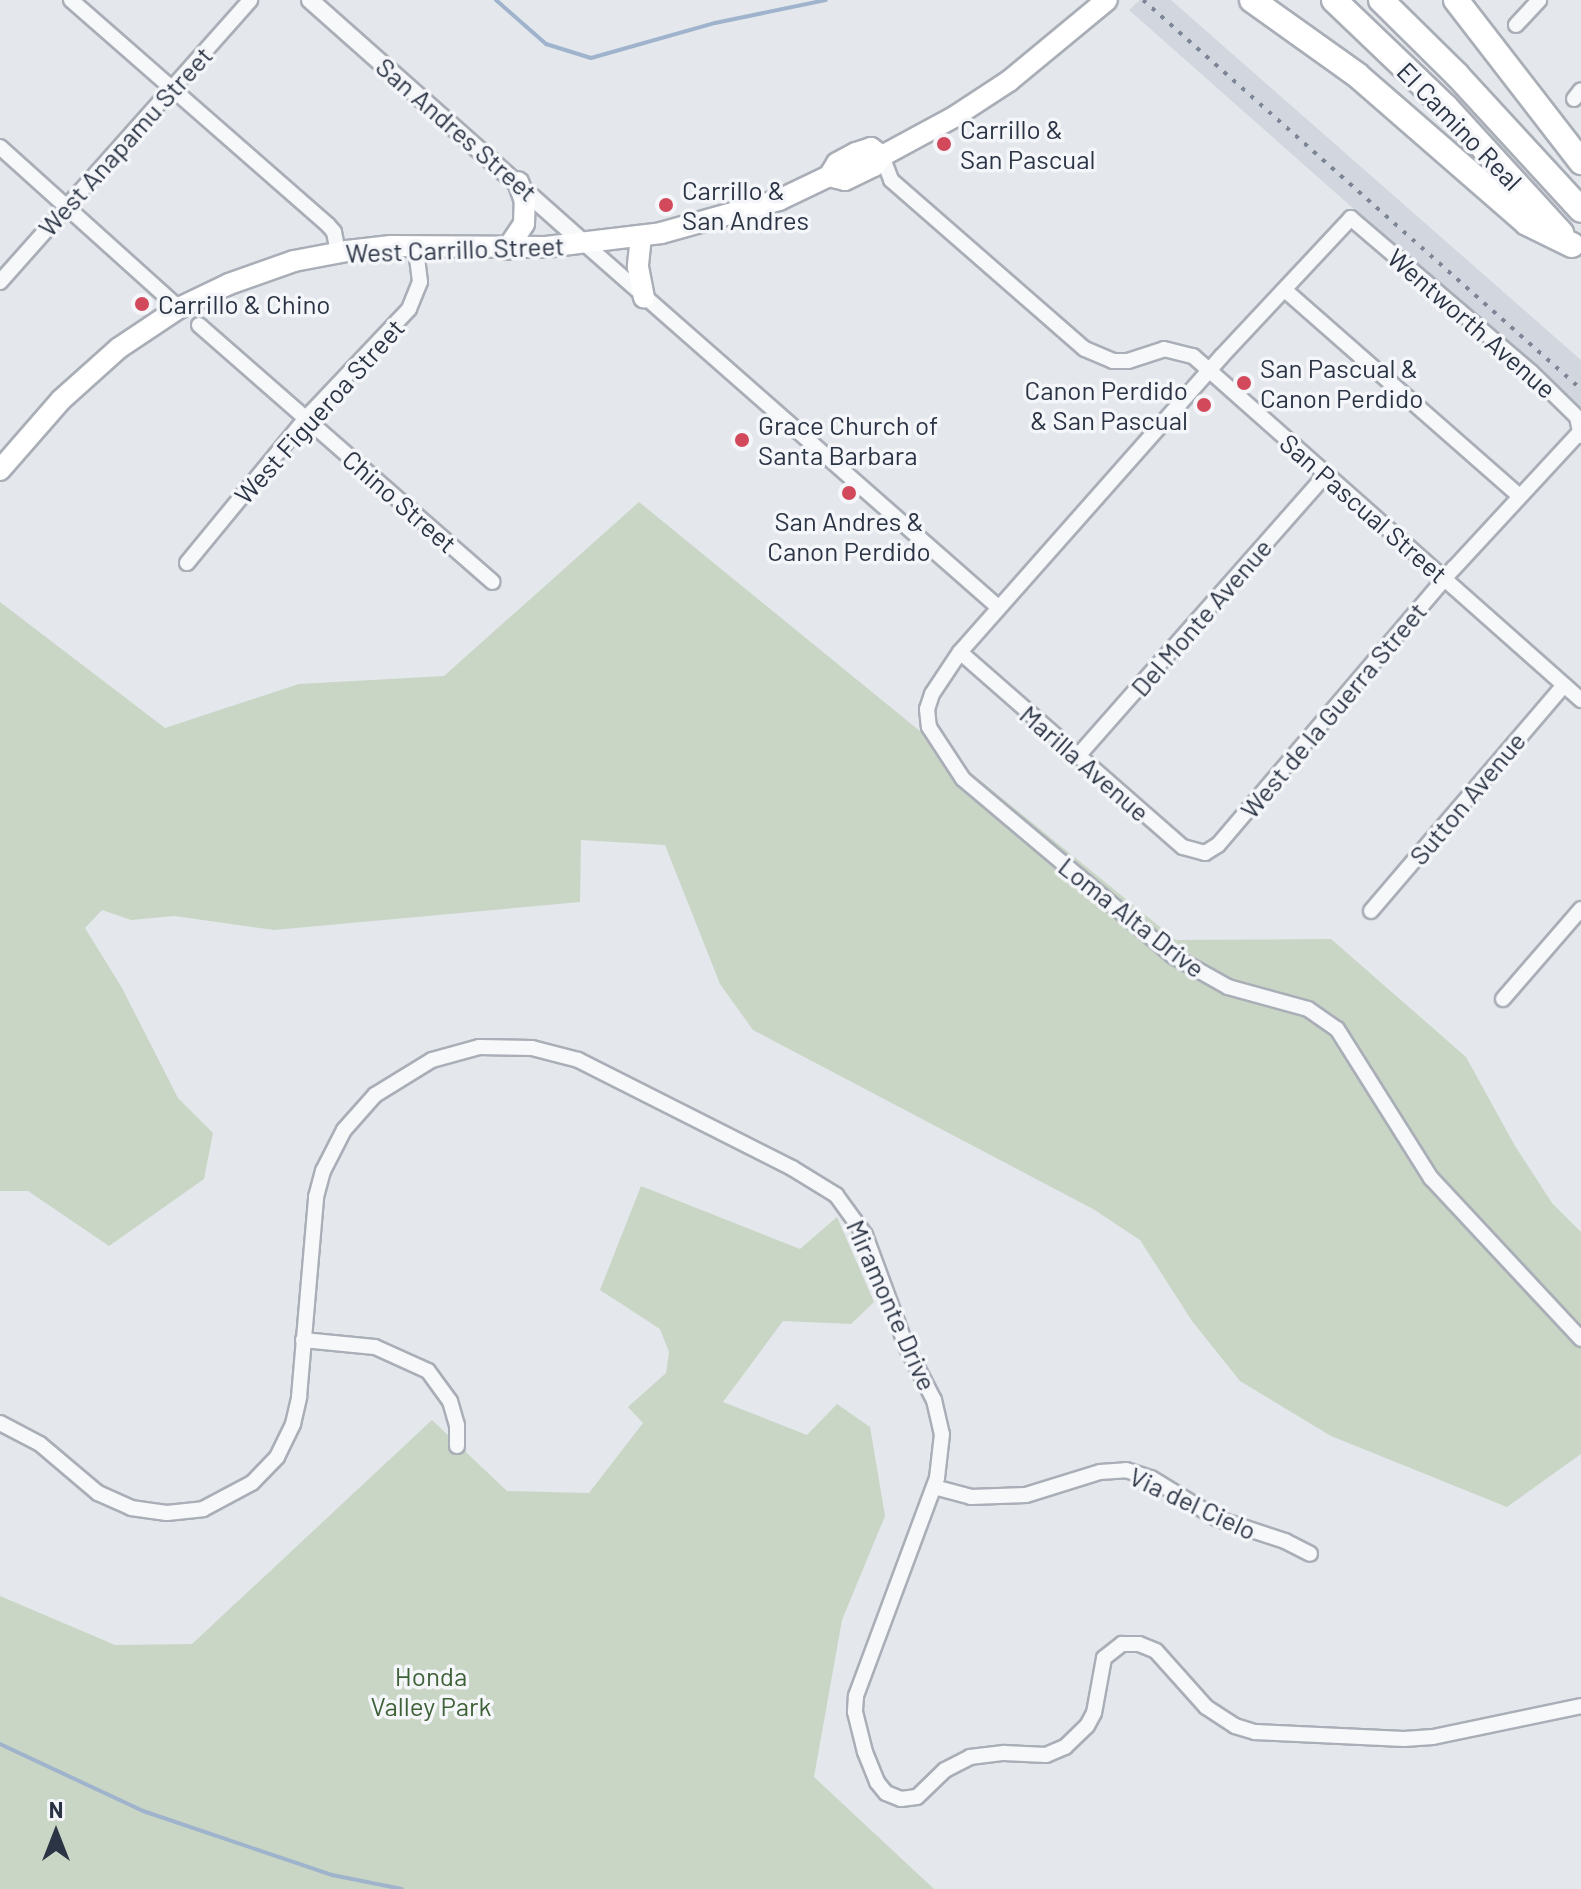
<!DOCTYPE html>
<style>
body{margin:0}
#map{position:relative;width:1581px;height:1889px;overflow:hidden;background:#e4e7ec;font-family:Barlow,sans-serif}
div>[style]{position:absolute}
.built>*{inset:0;background:#d2d6de}
.green>*{inset:0;background:#c9d6c5}
.stream>*{height:4px;margin:-2px;padding:0 2px;transform-origin:2px;border-radius:2px;background:#9fb4cc}
.roads{filter:drop-shadow(2px 0 #a9aeb7) drop-shadow(-2px 0 #a9aeb7) drop-shadow(0 2px #a9aeb7) drop-shadow(0 -2px #a9aeb7)}
.minor>*{height:14px;margin:-7px;padding:0 7px;transform-origin:7px;border-radius:7px;background:#f7f8fa}
.tertiary>*{height:16px;margin:-8px;padding:0 8px;transform-origin:8px;border-radius:8px;background:#f7f8fa}
.secondary>*{height:20px;margin:-10px;padding:0 10px;transform-origin:10px;border-radius:10px;background:#fff}
.motorway>*{height:24px;margin:-12px;padding:0 12px;transform-origin:12px;border-radius:12px;background:#fff}
.rail>*{height:4px;margin-top:-2px;transform-origin:0;background:repeating-linear-gradient(90deg,#7d8696 0 4px,transparent 0 12px)}
.dots>*{width:22px;height:22px;translate:-50% -50%;box-sizing:border-box;border:4px solid #f4f6f9;border-radius:50%}
span{translate:-50% -50%;white-space:nowrap;text-align:center;line-height:1.15;-webkit-text-stroke:7px #f4f6f9;paint-order:stroke}
.street-label{font-size:26px;color:#2b3445}
.poi-label{font-size:26px;color:#2b3445}
.left{translate:0 -50%;text-align:left}
.right{translate:-100% -50%;text-align:right}
.park-label{font-size:26px;color:#3f6138}
.north{position:absolute;left:16px;top:1793px;width:80px;height:80px;-webkit-text-stroke:6px #f4f6f9;paint-order:stroke;rotate:0deg;font-size:22px;font-weight:700;line-height:32px;text-align:center;color:#2b3445}
.north::after{content:'';display:block;margin:auto;width:28px;height:36px;background:#2b3445;clip-path:polygon(50% 0,100% 100%,50% 72%,0 100%)}
</style>
<div id="map">
<div class="built">
<div style="clip-path:polygon(1140px 0,1171px 0,1581px 360px,1581px 410px,1129px 10px)"></div>
</div>
<div class="green">
<div style="clip-path:polygon(639px 502px,1176px 940px,1331px 939px,1466px 1057px,1515px 1146px,1552px 1203px,1581px 1232px,1581px 1454px,1507px 1507px,1331px 1436px,1240px 1381px,1192px 1321px,1140px 1240px,1093px 1209px,753px 1030px,720px 984px,665px 845px,581px 840px,580px 902px,274px 930px,174px 916px,131px 920px,102px 910px,85px 928px,122px 988px,178px 1098px,213px 1133px,204px 1179px,109px 1246px,28px 1191px,0 1191px,0 602px,165px 728px,299px 684px,444px 676px)"></div>
<div style="clip-path:polygon(641px 1186px,800px 1249px,837px 1217px,874px 1302px,851px 1324px,783px 1321px,723px 1402px,807px 1435px,837px 1404px,870px 1427px,885px 1516px,842px 1620px,814px 1777px,934px 1889px,0 1889px,0 1596px,115px 1645px,192px 1644px,432px 1420px,507px 1491px,589px 1493px,643px 1423px,628px 1407px,666px 1373px,669px 1352px,660px 1329px,600px 1290px)"></div>
</div>
<div class="stream">
<div style="left:496px;top:0;width:67px;rotate:41.3deg"></div>
<div style="left:546px;top:44px;width:47px;rotate:17.3deg"></div>
<div style="left:591px;top:58px;width:129px;rotate:-15.8deg"></div>
<div style="left:715px;top:23px;width:113px;rotate:-11.7deg"></div>
<div style="left:0;top:1744px;width:158px;rotate:25.1deg"></div>
<div style="left:143px;top:1811px;width:200px;rotate:18.7deg"></div>
<div style="left:332px;top:1875px;width:71px;rotate:11.3deg"></div>
</div>
<div class="roads">
<div class="minor">
<div style="left:71px;top:0;width:342px;rotate:41.2deg"></div>
<div style="left:328px;top:225px;width:9px;rotate:49deg"></div>
<div style="left:334px;top:232px;width:20px;rotate:79deg"></div>
<div style="left:1516px;top:25px;width:34px;rotate:-47deg"></div>
<div style="left:1574px;top:99px;width:11px;rotate:-52deg"></div>
<div style="left:0;top:147px;width:241px;rotate:42deg"></div>
<div style="left:882px;top:156px;width:26px;rotate:69deg"></div>
<div style="left:891px;top:180px;width:257px;rotate:41.1deg"></div>
<div style="left:1085px;top:349px;width:30px;rotate:23deg"></div>
<div style="left:1113px;top:361px;width:15px"></div>
<div style="left:1128px;top:361px;width:38px;rotate:-18deg"></div>
<div style="left:1164px;top:349px;width:30px;rotate:14deg"></div>
<div style="left:1193px;top:356px;width:519px;rotate:41.56deg"></div>
<div style="left:585px;top:244px;width:551px;rotate:41.32deg"></div>
<div style="left:0;top:282px;width:377px;rotate:-48.4deg"></div>
<div style="left:1286px;top:291px;width:310px;rotate:41.3deg"></div>
<div style="left:199px;top:325px;width:390px;rotate:41.2deg"></div>
<div style="left:1581px;top:436px;width:19px;rotate:-102deg"></div>
<div style="left:1577px;top:417px;width:64px;rotate:-135.6deg"></div>
<div style="left:1531px;top:372px;width:237px;rotate:-139.5deg"></div>
<div style="left:1351px;top:218px;width:190px;rotate:133.1deg"></div>
<div style="left:1221px;top:357px;width:394px;rotate:131.5deg"></div>
<div style="left:960px;top:652px;width:50px;rotate:123.7deg"></div>
<div style="left:932px;top:694px;width:16px;rotate:108deg"></div>
<div style="left:927px;top:709px;width:18px;rotate:84deg"></div>
<div style="left:929px;top:727px;width:62px;rotate:56.8deg"></div>
<div style="left:963px;top:779px;width:275px;rotate:40.1deg"></div>
<div style="left:1173px;top:956px;width:63px;rotate:29.4deg"></div>
<div style="left:1228px;top:987px;width:83px;rotate:15.4deg"></div>
<div style="left:1308px;top:1009px;width:35px;rotate:35deg"></div>
<div style="left:1337px;top:1029px;width:176px;rotate:57.8deg"></div>
<div style="left:1431px;top:1178px;width:220px;rotate:47deg"></div>
<div style="left:187px;top:563px;width:188px;rotate:-50.6deg"></div>
<div style="left:306px;top:418px;width:150px;rotate:-46.6deg"></div>
<div style="left:409px;top:309px;width:29px;rotate:-68deg"></div>
<div style="left:420px;top:282px;width:35px;rotate:-97deg"></div>
<div style="left:960px;top:652px;width:296px;rotate:41.2deg"></div>
<div style="left:1183px;top:847px;width:23px;rotate:15deg"></div>
<div style="left:1205px;top:853px;width:15px;rotate:-32deg"></div>
<div style="left:1218px;top:845px;width:364px;rotate:-49.6deg"></div>
<div style="left:1454px;top:568px;width:183px;rotate:-47.2deg"></div>
<div style="left:1077px;top:757px;width:373px;rotate:-48.6deg"></div>
<div style="left:1371px;top:911px;width:297px;rotate:-49.5deg"></div>
<div style="left:1503px;top:999px;width:119px;rotate:-49.1deg"></div>
<div style="left:303px;top:1340px;width:72px;rotate:5.6deg"></div>
<div style="left:375px;top:1347px;width:58px;rotate:24.4deg"></div>
<div style="left:428px;top:1371px;width:37px;rotate:54deg"></div>
<div style="left:450px;top:1401px;width:25px;rotate:74deg"></div>
<div style="left:457px;top:1425px;width:21px;rotate:90deg"></div>
<div style="left:0;top:1423px;width:45px;rotate:27.7deg"></div>
<div style="left:40px;top:1444px;width:76px;rotate:40.2deg"></div>
<div style="left:98px;top:1493px;width:36px;rotate:24deg"></div>
<div style="left:131px;top:1508px;width:36px;rotate:8deg"></div>
<div style="left:167px;top:1513px;width:36px;rotate:-6deg"></div>
<div style="left:203px;top:1509px;width:55px;rotate:-28deg"></div>
<div style="left:252px;top:1483px;width:36px;rotate:-46deg"></div>
<div style="left:277px;top:1457px;width:37px;rotate:-64deg"></div>
<div style="left:293px;top:1424px;width:28px;rotate:-77deg"></div>
<div style="left:299px;top:1397px;width:201px;rotate:-85.1deg"></div>
<div style="left:316px;top:1197px;width:27px;rotate:-75deg"></div>
<div style="left:323px;top:1171px;width:46px;rotate:-62.9deg"></div>
<div style="left:344px;top:1130px;width:47px;rotate:-48.5deg"></div>
<div style="left:375px;top:1095px;width:67px;rotate:-31.6deg"></div>
<div style="left:432px;top:1060px;width:49px;rotate:-15.5deg"></div>
<div style="left:479px;top:1047px;width:53px;rotate:1.1deg"></div>
<div style="left:532px;top:1048px;width:48px;rotate:14.6deg"></div>
<div style="left:578px;top:1060px;width:240px;rotate:26.8deg"></div>
<div style="left:792px;top:1168px;width:52px;rotate:31.5deg"></div>
<div style="left:836px;top:1195px;width:49px;rotate:54.1deg"></div>
<div style="left:865px;top:1235px;width:118px;rotate:69.7deg"></div>
<div style="left:906px;top:1346px;width:61px;rotate:62.6deg"></div>
<div style="left:934px;top:1400px;width:35px;rotate:77deg"></div>
<div style="left:942px;top:1434px;width:44px;rotate:96.5deg"></div>
<div style="left:937px;top:1478px;width:233px;rotate:110.4deg"></div>
<div style="left:856px;top:1696px;width:16px;rotate:94deg"></div>
<div style="left:855px;top:1712px;width:41px;rotate:76deg"></div>
<div style="left:865px;top:1752px;width:32px;rotate:68deg"></div>
<div style="left:877px;top:1782px;width:14px;rotate:51deg"></div>
<div style="left:886px;top:1793px;width:16px;rotate:22deg"></div>
<div style="left:901px;top:1799px;width:16px;rotate:-7deg"></div>
<div style="left:917px;top:1797px;width:39px;rotate:-44deg"></div>
<div style="left:945px;top:1770px;width:28px;rotate:-27deg"></div>
<div style="left:970px;top:1757px;width:34px;rotate:-7deg"></div>
<div style="left:1004px;top:1753px;width:42px;rotate:2.7deg"></div>
<div style="left:1046px;top:1755px;width:21px;rotate:-23deg"></div>
<div style="left:1065px;top:1747px;width:30px;rotate:-44deg"></div>
<div style="left:1087px;top:1726px;width:15px;rotate:-62deg"></div>
<div style="left:1094px;top:1713px;width:56px;rotate:-79.7deg"></div>
<div style="left:1104px;top:1658px;width:23px;rotate:-38deg"></div>
<div style="left:1122px;top:1644px;width:17px"></div>
<div style="left:1139px;top:1644px;width:18px;rotate:22deg"></div>
<div style="left:1156px;top:1651px;width:75px;rotate:48.2deg"></div>
<div style="left:1206px;top:1707px;width:35px;rotate:33deg"></div>
<div style="left:1235px;top:1726px;width:21px;rotate:17deg"></div>
<div style="left:1255px;top:1732px;width:149px;rotate:2.7deg"></div>
<div style="left:1404px;top:1739px;width:29px;rotate:-4deg"></div>
<div style="left:1433px;top:1737px;width:151px;rotate:-11.8deg"></div>
<div style="left:934px;top:1487px;width:38px;rotate:15deg"></div>
<div style="left:971px;top:1497px;width:55px;rotate:-2.1deg"></div>
<div style="left:1026px;top:1495px;width:77px;rotate:-17.3deg"></div>
<div style="left:1100px;top:1472px;width:26px;rotate:-4deg"></div>
<div style="left:1126px;top:1470px;width:26px;rotate:18deg"></div>
<div style="left:1151px;top:1478px;width:79px;rotate:31.5deg"></div>
<div style="left:1218px;top:1519px;width:71px;rotate:18.2deg"></div>
<div style="left:1285px;top:1541px;width:28px;rotate:27deg"></div>
</div>
<div class="tertiary">
<div style="left:310px;top:0;width:368px;rotate:41.6deg"></div>
</div>
<div class="secondary">
<div style="left:829px;top:176px;width:15px;rotate:-58deg"></div>
<div style="left:837px;top:163px;width:21px;rotate:-28deg"></div>
<div style="left:856px;top:153px;width:16px;rotate:-18deg"></div>
<div style="left:871px;top:148px;width:14px;rotate:36deg"></div>
<div style="left:641px;top:236px;width:31px;rotate:96deg"></div>
<div style="left:638px;top:267px;width:31px;rotate:79deg"></div>
<div style="left:507px;top:249px;width:30px;rotate:-56deg"></div>
<div style="left:524px;top:224px;width:23px;rotate:-88deg"></div>
<div style="left:525px;top:201px;width:20px;rotate:-110deg"></div>
<div style="left:0;top:470px;width:93px;rotate:-48.9deg"></div>
<div style="left:61px;top:400px;width:78px;rotate:-41.9deg"></div>
<div style="left:119px;top:348px;width:72px;rotate:-33.7deg"></div>
<div style="left:179px;top:308px;width:55px;rotate:-25.6deg"></div>
<div style="left:229px;top:284px;width:69px;rotate:-19.5deg"></div>
<div style="left:294px;top:261px;width:54px;rotate:-10.7deg"></div>
<div style="left:347px;top:251px;width:44px;rotate:-6.5deg"></div>
<div style="left:391px;top:246px;width:155px;rotate:0.4deg"></div>
<div style="left:546px;top:247px;width:116px;rotate:-6.9deg"></div>
<div style="left:661px;top:233px;width:123px;rotate:-15.6deg"></div>
<div style="left:779px;top:200px;width:55px;rotate:-25.6deg"></div>
<div style="left:829px;top:176px;width:16px;rotate:14deg"></div>
<div style="left:845px;top:180px;width:32px;rotate:-26deg"></div>
<div style="left:874px;top:166px;width:13px;rotate:-51deg"></div>
<div style="left:882px;top:156px;width:82px;rotate:-28.4deg"></div>
<div style="left:954px;top:117px;width:66px;rotate:-33.2deg"></div>
<div style="left:1009px;top:81px;width:127px;rotate:-39.6deg"></div>
</div>
<div class="motorway">
<div style="left:1252px;top:0;width:129px;rotate:35.5deg"></div>
<div style="left:1357px;top:75px;width:225px;rotate:41deg"></div>
<div style="left:1527px;top:223px;width:50px;rotate:26.1deg"></div>
<div style="left:1334px;top:0;width:155px;rotate:43.7deg"></div>
<div style="left:1446px;top:107px;width:171px;rotate:47.6deg"></div>
<div style="left:1381px;top:0;width:107px;rotate:44.6deg"></div>
<div style="left:1457px;top:75px;width:183px;rotate:47.4deg"></div>
<div style="left:1456px;top:0;width:205px;rotate:52.3deg"></div>
</div>
</div>
<div class="rail">
<div style="left:1143px;top:0;width:586px;rotate:41.61deg"></div>
</div>
<div class="dots">
<div style="left:944px;top:144px;background:#d1495b"></div>
<div style="left:666px;top:205px;background:#d1495b"></div>
<div style="left:142px;top:304px;background:#d1495b"></div>
<div style="left:1244px;top:383px;background:#d1495b"></div>
<div style="left:1204px;top:405px;background:#d1495b"></div>
<div style="left:742px;top:440px;background:#d1495b"></div>
<div style="left:849px;top:493px;background:#d1495b"></div>
</div>
<div class="street-label">
<span style="left:1460px;top:126px;rotate:46deg">El Camino Real</span>
<span style="left:457px;top:129px;rotate:41deg">San Andres Street</span>
<span style="left:125px;top:141px;rotate:-48deg">West Anapamu Street</span>
<span style="left:455px;top:249px;rotate:-2deg">West Carrillo Street</span>
<span style="left:1472px;top:323px;rotate:41deg">Wentworth Avenue</span>
<span style="left:319px;top:411px;rotate:-48deg">West Figueroa Street</span>
<span style="left:400px;top:501px;rotate:41deg">Chino Street</span>
<span style="left:1364px;top:508px;rotate:41deg">San Pascual Street</span>
<span style="left:1201px;top:617px;rotate:-49deg">Del Monte Avenue</span>
<span style="left:1333px;top:710px;rotate:-50deg">West de la Guerra Street</span>
<span style="left:1085px;top:763px;rotate:41deg">Marilla Avenue</span>
<span style="left:1467px;top:798px;rotate:-50deg">Sutton Avenue</span>
<span style="left:1132px;top:917px;rotate:38deg">Loma Alta Drive</span>
<span style="left:892px;top:1305px;rotate:66deg">Miramonte Drive</span>
<span style="left:1193px;top:1503px;rotate:25deg">Via del Cielo</span>
</div>
<div class="poi-label">
<span class="left" style="left:960px;top:144px">Carrillo &amp;<br>San Pascual</span>
<span class="left" style="left:682px;top:205px">Carrillo &amp;<br>San Andres</span>
<span class="left" style="left:158px;top:304px">Carrillo &amp; Chino</span>
<span class="left" style="left:1260px;top:383px">San Pascual &amp;<br>Canon Perdido</span>
<span class="right" style="left:1188px;top:405px">Canon Perdido<br>&amp; San Pascual</span>
<span class="left" style="left:758px;top:440px">Grace Church of<br>Santa Barbara</span>
<span style="left:849px;top:536px">San Andres &amp;<br>Canon Perdido</span>
</div>
<div class="park-label">
<span style="left:431px;top:1691px">Honda<br>Valley Park</span>
</div>
<div class="north">N</div>
</div>
